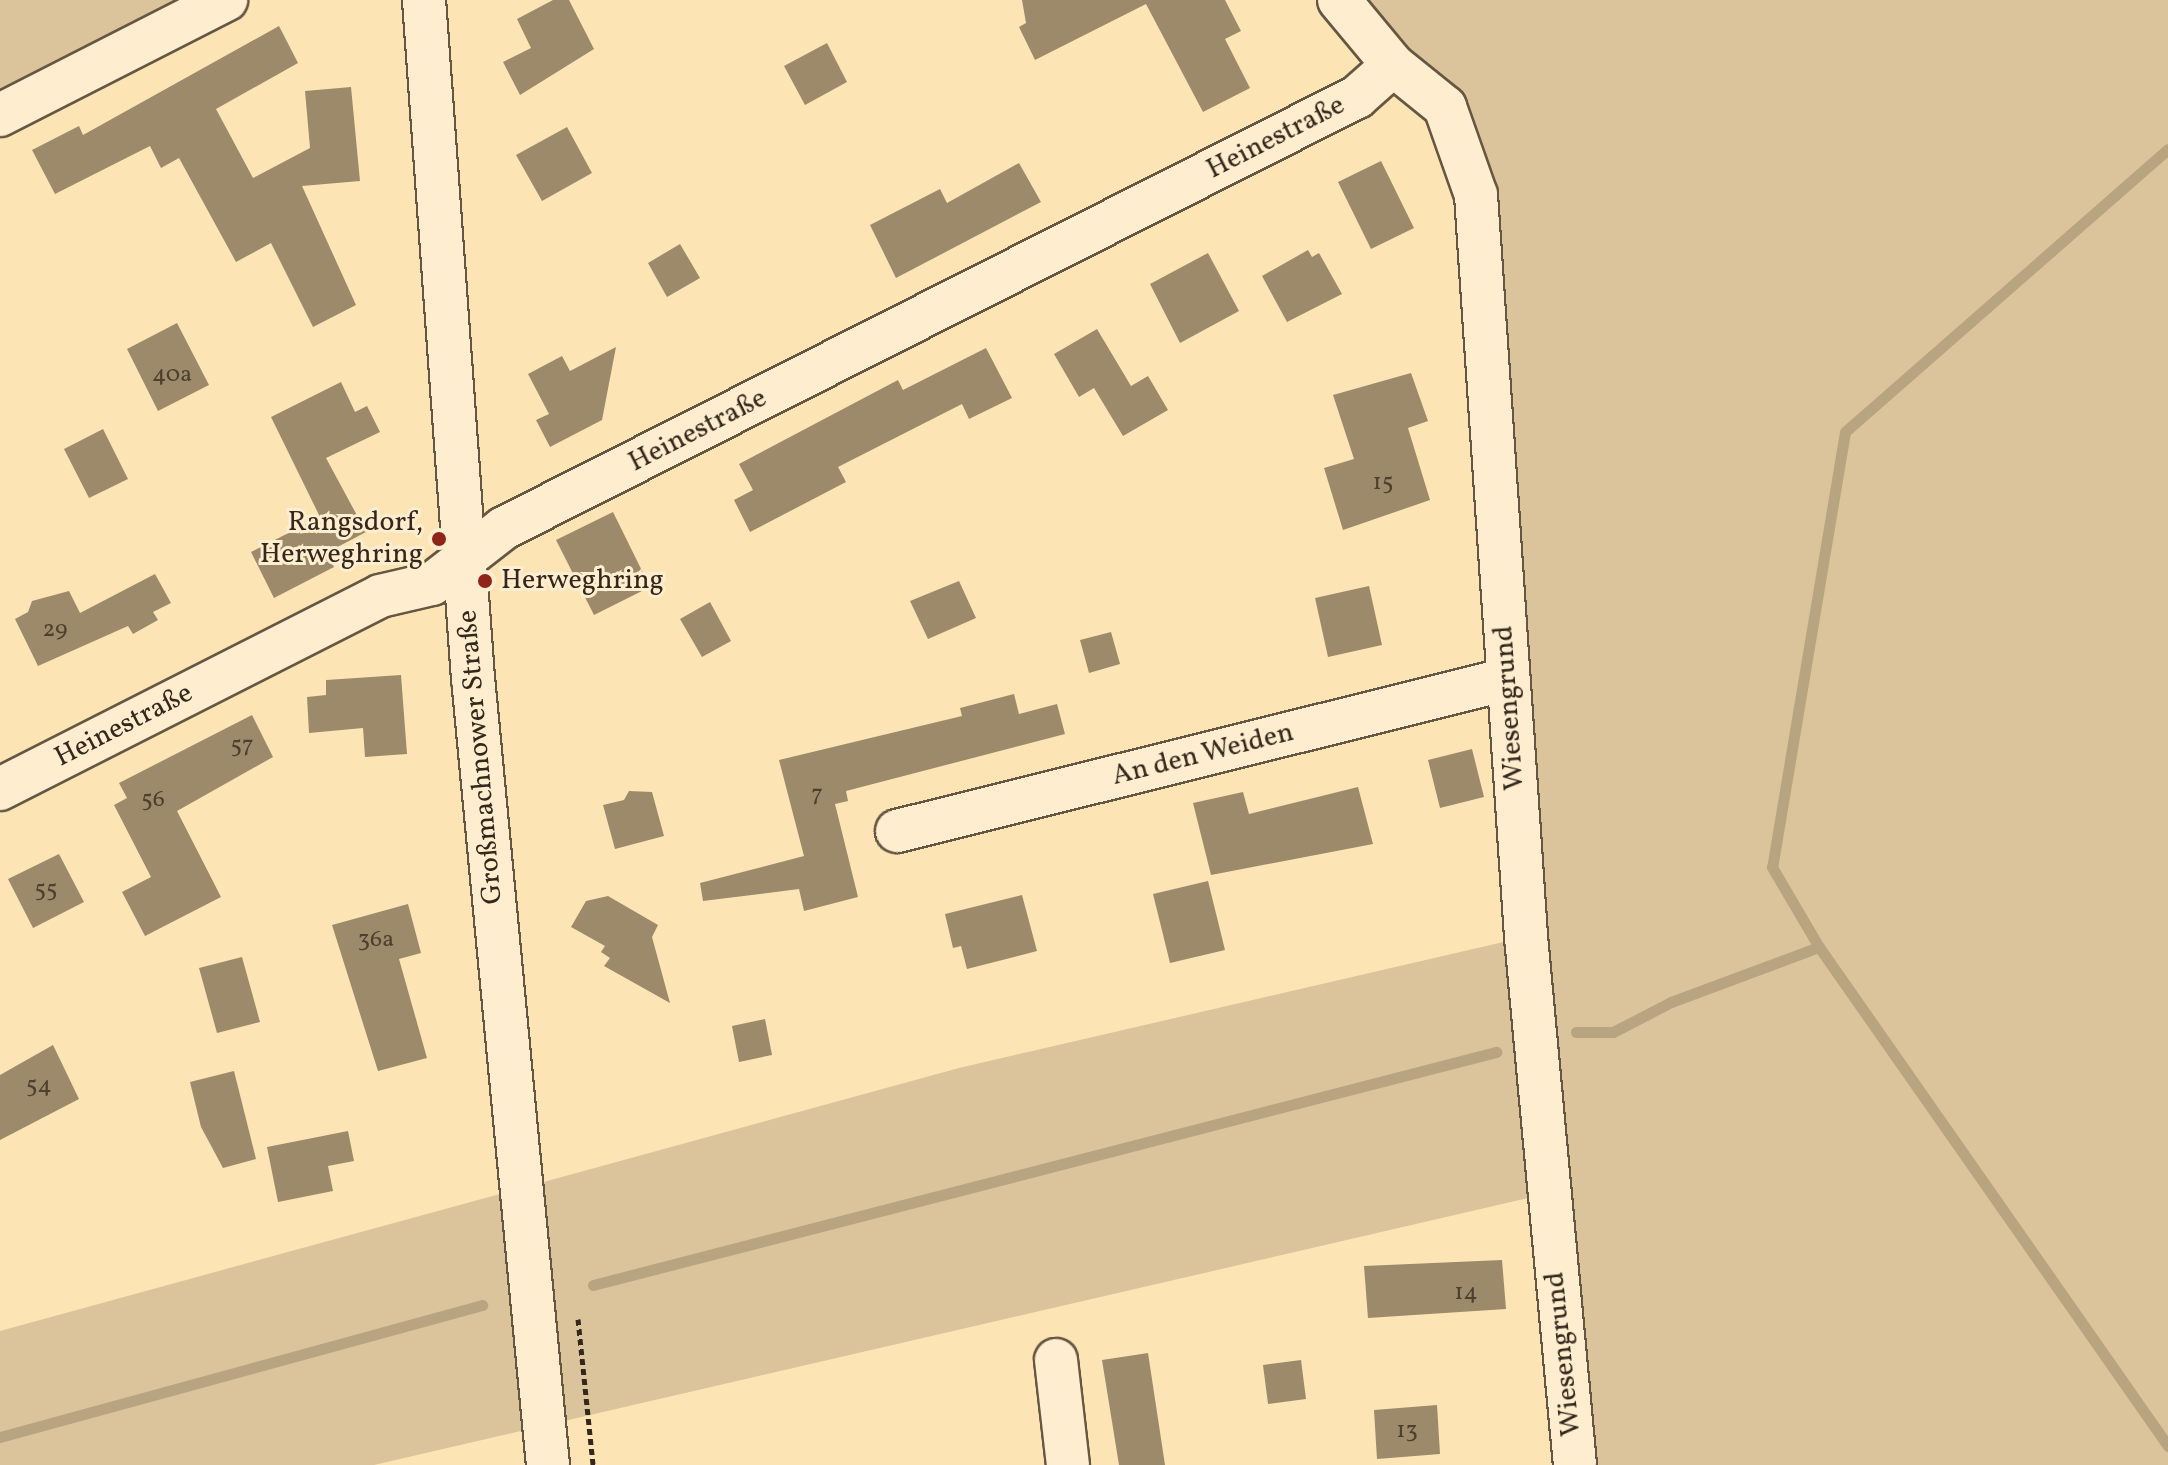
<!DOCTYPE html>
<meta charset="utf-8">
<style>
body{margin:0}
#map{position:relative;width:2168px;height:1465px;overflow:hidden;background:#fde4b5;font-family:Vollkorn,serif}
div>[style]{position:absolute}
.green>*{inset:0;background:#dbc49b}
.stream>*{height:11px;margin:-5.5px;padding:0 5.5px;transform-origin:5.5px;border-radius:5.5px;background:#b8a481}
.building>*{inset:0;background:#9c8a6b}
.path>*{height:5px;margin-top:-2.5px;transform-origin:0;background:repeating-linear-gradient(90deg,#33281b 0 6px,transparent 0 10px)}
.roads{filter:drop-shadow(2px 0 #665742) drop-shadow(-2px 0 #665742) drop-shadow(0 2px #665742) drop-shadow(0 -2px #665742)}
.minor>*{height:42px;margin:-21px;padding:0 21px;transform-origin:21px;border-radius:21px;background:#feedcf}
.dots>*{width:22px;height:22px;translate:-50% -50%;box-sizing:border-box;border:4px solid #feedcf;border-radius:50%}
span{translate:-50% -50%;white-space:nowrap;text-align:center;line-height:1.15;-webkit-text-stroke:6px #feedcf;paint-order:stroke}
.number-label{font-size:24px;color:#4d402f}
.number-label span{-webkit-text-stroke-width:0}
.street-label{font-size:28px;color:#33281b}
.poi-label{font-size:28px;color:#33281b}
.right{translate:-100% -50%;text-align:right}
.left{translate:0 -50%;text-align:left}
</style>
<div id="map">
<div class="green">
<div style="clip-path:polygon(0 0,189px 0,0 99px)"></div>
<div style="clip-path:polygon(1341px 0,2168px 0,2168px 1465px,1589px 1465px,1546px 1194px,374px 1465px,0 1465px,0 1331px,959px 1068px,1525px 937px,1476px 195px,1445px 107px)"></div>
</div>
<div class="stream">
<div style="left:2168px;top:149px;width:429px;rotate:138.8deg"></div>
<div style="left:1845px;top:432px;width:441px;rotate:99.5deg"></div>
<div style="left:1772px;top:867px;width:93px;rotate:59.6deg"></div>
<div style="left:1819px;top:947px;width:609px;rotate:55.03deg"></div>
<div style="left:1576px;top:1032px;width:37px"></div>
<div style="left:1613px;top:1032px;width:65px;rotate:-27.3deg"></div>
<div style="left:1671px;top:1002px;width:158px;rotate:-20.4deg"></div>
<div style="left:593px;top:1285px;width:933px;rotate:-14.47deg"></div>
<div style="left:0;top:1437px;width:500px;rotate:-15.3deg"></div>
</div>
<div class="building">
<div style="clip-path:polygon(553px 0,569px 0,594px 49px,520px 95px,503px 62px,531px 48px,517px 19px)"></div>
<div style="clip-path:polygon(1022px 0,1225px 0,1241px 31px,1225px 39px,1250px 88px,1203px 112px,1146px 4px,1035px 60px,1019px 27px,1026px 23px)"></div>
<div style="clip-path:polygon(279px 26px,298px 63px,216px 109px,253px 178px,310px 148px,305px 91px,351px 87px,360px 181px,302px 186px,356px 305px,313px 327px,271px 243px,236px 262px,179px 158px,161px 168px,150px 146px,55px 194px,32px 150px,79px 126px,83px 135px)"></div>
<div style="clip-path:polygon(827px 43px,847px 82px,805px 105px,784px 66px)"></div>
<div style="clip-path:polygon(567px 127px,592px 173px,542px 201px,516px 155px)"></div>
<div style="clip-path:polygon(1381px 161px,1414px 228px,1371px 249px,1338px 182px)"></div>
<div style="clip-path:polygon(1019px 163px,1041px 202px,896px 278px,870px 225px,940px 189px,947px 203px)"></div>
<div style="clip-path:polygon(680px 244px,700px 278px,667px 297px,648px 263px)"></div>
<div style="clip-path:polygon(1308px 250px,1312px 257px,1319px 253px,1342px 294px,1287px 322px,1262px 276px)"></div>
<div style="clip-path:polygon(1208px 253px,1239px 311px,1180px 343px,1150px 284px)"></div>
<div style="clip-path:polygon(177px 323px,209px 385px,158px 411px,127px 349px)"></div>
<div style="clip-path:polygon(1097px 329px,1131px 386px,1148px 376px,1168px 410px,1123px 436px,1094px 388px,1079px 397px,1054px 354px)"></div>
<div style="clip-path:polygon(616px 347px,602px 420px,550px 447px,536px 420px,549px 414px,528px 374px,562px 356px,570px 371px)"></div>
<div style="clip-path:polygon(986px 348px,1012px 398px,969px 419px,962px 404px,838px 467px,846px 482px,750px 532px,734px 500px,753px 490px,739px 464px,898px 380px,903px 390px)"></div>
<div style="clip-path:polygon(1411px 373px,1428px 421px,1408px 428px,1430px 500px,1343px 530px,1324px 468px,1354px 459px,1333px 395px)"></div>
<div style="clip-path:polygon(341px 382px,355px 412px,367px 406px,380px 432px,326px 458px,366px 532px,326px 553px,334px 567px,274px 598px,251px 552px,320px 517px,271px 417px)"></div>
<div style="clip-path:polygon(103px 429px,128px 479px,89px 498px,64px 449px)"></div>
<div style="clip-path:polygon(613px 512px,650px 587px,594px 615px,556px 540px)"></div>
<div style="clip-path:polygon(155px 574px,171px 603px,153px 612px,158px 620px,133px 634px,128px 626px,38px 666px,15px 619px,28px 612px,32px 601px,69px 591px,80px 613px)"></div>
<div style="clip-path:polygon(959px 581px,976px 618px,928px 639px,910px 601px)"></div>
<div style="clip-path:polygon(1369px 586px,1382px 645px,1328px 657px,1315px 598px)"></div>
<div style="clip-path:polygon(710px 602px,731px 641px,702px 657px,680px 619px)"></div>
<div style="clip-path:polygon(1111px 632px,1120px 664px,1089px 673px,1080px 640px)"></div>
<div style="clip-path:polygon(401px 675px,407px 754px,365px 757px,363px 728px,309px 733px,307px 697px,326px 695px,326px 680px)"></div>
<div style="clip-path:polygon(1014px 694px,1019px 714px,1057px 704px,1065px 734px,846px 791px,848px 801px,835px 804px,858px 897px,804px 911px,799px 889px,703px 901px,700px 883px,804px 856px,779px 760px,962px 716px,960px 708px)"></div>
<div style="clip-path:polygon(252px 715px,273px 757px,177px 811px,221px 897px,145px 936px,122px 892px,151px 877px,114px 805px,127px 798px,119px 783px)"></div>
<div style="clip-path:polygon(1472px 749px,1484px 797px,1440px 808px,1428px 760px)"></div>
<div style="clip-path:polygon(1358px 787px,1373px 844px,1211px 875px,1193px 803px,1243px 792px,1249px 814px)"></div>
<div style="clip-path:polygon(629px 791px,652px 792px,664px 836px,615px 849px,603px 805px,624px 800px)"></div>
<div style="clip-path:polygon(59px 854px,84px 902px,33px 928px,8px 879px)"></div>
<div style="clip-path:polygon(1208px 881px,1225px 950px,1170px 963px,1153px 894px)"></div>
<div style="clip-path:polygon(1022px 895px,1037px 951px,967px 969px,961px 946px,953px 948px,945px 914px)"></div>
<div style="clip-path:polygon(608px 896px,658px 925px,652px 937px,670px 1003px,604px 966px,610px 958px,601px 952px,605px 946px,571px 927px,586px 901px)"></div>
<div style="clip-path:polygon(408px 904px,421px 953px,399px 959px,427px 1058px,378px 1071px,332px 925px)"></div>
<div style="clip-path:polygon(242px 957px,260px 1022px,217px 1033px,199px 968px)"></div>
<div style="clip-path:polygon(765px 1019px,772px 1055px,739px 1062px,732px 1026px)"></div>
<div style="clip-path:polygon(53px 1045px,79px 1099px,0 1140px,0 1075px)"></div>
<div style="clip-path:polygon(234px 1071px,256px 1159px,223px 1168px,201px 1127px,190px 1082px)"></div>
<div style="clip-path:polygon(348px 1131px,354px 1161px,328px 1166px,333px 1191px,278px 1202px,267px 1147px)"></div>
<div style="clip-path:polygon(1502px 1260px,1506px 1309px,1368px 1318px,1364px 1266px)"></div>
<div style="clip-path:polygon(1148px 1353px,1165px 1465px,1119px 1465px,1102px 1360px)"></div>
<div style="clip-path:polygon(1301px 1360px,1306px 1399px,1268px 1404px,1263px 1365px)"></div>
<div style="clip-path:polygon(1437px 1405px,1440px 1454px,1377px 1459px,1374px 1410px)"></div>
</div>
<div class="path">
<div style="left:578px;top:1319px;width:147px;rotate:84.1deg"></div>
</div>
<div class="roads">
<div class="minor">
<div style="left:424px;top:0;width:680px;rotate:85.87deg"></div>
<div style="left:473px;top:678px;width:791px;rotate:84.56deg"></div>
<div style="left:1339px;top:0;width:85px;rotate:50.3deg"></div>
<div style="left:1393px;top:65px;width:67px;rotate:38.9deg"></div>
<div style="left:1445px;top:107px;width:93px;rotate:70.6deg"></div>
<div style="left:1476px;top:195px;width:744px;rotate:86.14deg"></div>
<div style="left:1526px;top:937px;width:530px;rotate:84.7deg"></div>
<div style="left:0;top:115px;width:254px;rotate:-27deg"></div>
<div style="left:0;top:789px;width:426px;rotate:-26.9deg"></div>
<div style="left:380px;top:596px;width:53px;rotate:-13deg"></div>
<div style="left:432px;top:584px;width:91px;rotate:-37.9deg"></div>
<div style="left:504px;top:528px;width:956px;rotate:-26.81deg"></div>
<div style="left:1357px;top:97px;width:48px;rotate:-41.6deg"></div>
<div style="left:897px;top:831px;width:630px;rotate:-13.97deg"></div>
<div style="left:1056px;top:1360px;width:106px;rotate:83.5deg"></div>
</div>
</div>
<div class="dots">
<div style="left:439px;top:539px;background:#8f2418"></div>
<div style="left:485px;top:581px;background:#8f2418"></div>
</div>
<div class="number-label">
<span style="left:172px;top:376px">40a</span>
<span style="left:1383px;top:484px">15</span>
<span style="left:55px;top:631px">29</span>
<span style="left:242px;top:747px">57</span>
<span style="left:817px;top:796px">7</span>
<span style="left:153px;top:801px">56</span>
<span style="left:46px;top:891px">55</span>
<span style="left:376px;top:941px">36a</span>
<span style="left:39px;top:1087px">54</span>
<span style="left:1466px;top:1294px">14</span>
<span style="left:1407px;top:1432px">13</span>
</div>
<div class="street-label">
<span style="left:1276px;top:138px;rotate:-27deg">Heinestraße</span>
<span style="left:698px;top:431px;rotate:-27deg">Heinestraße</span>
<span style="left:1510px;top:708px;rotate:-94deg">Wiesengrund</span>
<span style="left:124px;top:726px;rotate:-27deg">Heinestraße</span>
<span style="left:1203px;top:755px;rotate:-14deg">An den Weiden</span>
<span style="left:481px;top:757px;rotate:-95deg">Großmachnower Straße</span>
<span style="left:1564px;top:1354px;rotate:-96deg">Wiesengrund</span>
</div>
<div class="poi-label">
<span class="right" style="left:423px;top:539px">Rangsdorf,<br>Herweghring</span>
<span class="left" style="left:501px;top:581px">Herweghring</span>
</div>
</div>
